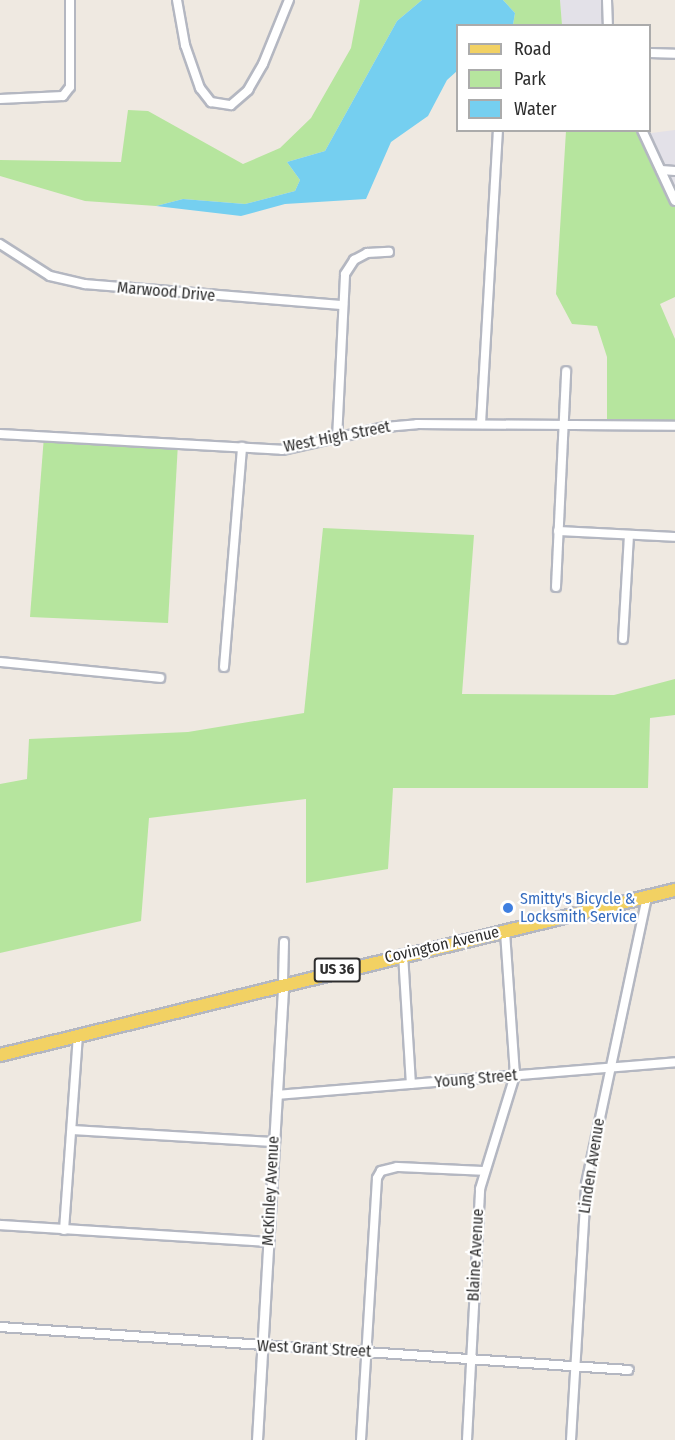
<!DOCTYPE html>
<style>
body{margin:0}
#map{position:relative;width:675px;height:1440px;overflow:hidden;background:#efe9e1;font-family:"Fira Sans Condensed",sans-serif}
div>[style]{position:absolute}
.industrial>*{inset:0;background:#e3e1e8}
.green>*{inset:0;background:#b6e59e}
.water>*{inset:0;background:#75cff0}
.roads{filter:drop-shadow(2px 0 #b4b7c1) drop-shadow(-2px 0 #b4b7c1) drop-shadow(0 2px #b4b7c1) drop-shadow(0 -2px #b4b7c1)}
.minor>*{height:8px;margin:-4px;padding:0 4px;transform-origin:4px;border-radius:4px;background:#fff}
.tertiary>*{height:9px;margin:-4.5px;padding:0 4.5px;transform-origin:4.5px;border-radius:4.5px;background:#fff}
.primary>*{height:12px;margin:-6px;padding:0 6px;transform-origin:6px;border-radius:6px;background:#f2d163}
.dots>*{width:16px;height:16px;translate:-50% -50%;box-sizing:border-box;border:3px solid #fff;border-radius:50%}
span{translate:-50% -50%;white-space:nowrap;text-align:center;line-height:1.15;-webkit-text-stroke:4.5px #fff;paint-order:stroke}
.shield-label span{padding:2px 4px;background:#fff;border:2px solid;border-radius:4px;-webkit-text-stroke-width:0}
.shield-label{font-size:15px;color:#2e2e2e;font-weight:700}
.street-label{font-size:16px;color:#2e2e2e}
.shop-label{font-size:16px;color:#366cbe}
.left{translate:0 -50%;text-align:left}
.legend{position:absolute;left:456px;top:24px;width:195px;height:108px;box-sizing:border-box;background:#fff;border:2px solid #ababab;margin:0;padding:8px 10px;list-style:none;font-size:18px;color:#2e2e2e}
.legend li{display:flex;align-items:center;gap:12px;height:30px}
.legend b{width:30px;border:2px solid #ababab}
</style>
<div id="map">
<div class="industrial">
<div style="clip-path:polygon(560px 0,607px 0,608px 25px,562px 25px)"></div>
<div style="clip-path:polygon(675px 130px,675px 201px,644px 134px)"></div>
</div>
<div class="green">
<div style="clip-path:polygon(360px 0,422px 0,397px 21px,325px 151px,287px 162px,300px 180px,295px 191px,245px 204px,183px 199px,156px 206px,85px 201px,0 176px,0 160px,121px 162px,128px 110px,148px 111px,243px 164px,280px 148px,311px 118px,351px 48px)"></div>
<div style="clip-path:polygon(503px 0,560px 0,562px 25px,513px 25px,515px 13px)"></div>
<div style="clip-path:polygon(566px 131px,642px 131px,675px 201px,675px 297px,660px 304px,675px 339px,675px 426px,607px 426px,607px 357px,597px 326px,572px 324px,556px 294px)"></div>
<div style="clip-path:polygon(44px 436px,178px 443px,168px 623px,30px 617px)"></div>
<div style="clip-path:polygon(323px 528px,474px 535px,462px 694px,614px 695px,675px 679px,675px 715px,650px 718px,648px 788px,393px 788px,388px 869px,306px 883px,306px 799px,149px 818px,141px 921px,0 953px,0 784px,27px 779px,29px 739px,188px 732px,304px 713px)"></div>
</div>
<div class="water">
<div style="clip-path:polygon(422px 0,503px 0,515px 13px,513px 25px,458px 26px,457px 71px,447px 80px,428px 116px,391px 142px,366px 199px,285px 204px,241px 216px,156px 206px,183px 199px,245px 204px,295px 191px,300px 180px,287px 162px,325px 151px,397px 21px)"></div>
</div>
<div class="roads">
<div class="minor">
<div style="left:177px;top:0;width:46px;rotate:79.9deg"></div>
<div style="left:185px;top:45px;width:46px;rotate:70.8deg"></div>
<div style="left:200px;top:88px;width:18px;rotate:52deg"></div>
<div style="left:211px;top:102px;width:20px;rotate:9deg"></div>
<div style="left:231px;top:105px;width:23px;rotate:-41deg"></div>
<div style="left:248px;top:90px;width:30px;rotate:-60deg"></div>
<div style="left:263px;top:64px;width:69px;rotate:-67.9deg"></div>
<div style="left:607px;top:0;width:26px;rotate:88deg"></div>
<div style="left:650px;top:53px;width:25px;rotate:2deg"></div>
<div style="left:0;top:99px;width:63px;rotate:-2.7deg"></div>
<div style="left:63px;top:96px;width:11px;rotate:-52deg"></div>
<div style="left:70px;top:87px;width:87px;rotate:-90deg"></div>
<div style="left:642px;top:130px;width:78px;rotate:65.1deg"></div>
<div style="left:661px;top:170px;width:14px;rotate:4deg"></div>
<div style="left:0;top:244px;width:59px;rotate:32.6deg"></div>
<div style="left:50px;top:276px;width:36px;rotate:13deg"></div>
<div style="left:85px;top:284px;width:259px;rotate:4.7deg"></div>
<div style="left:481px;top:424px;width:294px;rotate:-86.7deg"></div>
<div style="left:0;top:434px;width:282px;rotate:3.2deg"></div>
<div style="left:282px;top:450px;width:106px;rotate:-12.6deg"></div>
<div style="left:385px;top:427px;width:32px;rotate:-5deg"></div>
<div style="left:417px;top:424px;width:258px;rotate:0.4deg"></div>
<div style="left:337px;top:439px;width:165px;rotate:-87.2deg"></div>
<div style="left:345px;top:274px;width:17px;rotate:-57deg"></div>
<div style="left:354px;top:260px;width:15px;rotate:-28deg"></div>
<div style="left:367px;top:253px;width:22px;rotate:-3deg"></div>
<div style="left:558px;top:531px;width:117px;rotate:2.9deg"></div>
<div style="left:556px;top:587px;width:216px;rotate:-87.3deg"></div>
<div style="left:623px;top:639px;width:104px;rotate:-86.7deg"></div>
<div style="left:0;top:662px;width:161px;rotate:5.7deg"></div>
<div style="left:224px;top:667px;width:221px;rotate:-85.3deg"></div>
<div style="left:403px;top:954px;width:130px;rotate:86.5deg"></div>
<div style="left:283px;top:983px;width:41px;rotate:-88.6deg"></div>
<div style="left:277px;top:1095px;width:399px;rotate:-4.7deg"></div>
<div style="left:72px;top:1130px;width:201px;rotate:3.4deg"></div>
<div style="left:0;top:1225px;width:269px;rotate:3.6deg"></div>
<div style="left:64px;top:1230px;width:196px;rotate:-85.9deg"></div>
<div style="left:0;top:1327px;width:630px;rotate:3.91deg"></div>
<div style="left:361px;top:1440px;width:262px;rotate:-86.5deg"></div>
<div style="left:377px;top:1178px;width:8px;rotate:-60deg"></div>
<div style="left:381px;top:1171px;width:16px;rotate:-14deg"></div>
<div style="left:397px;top:1167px;width:87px;rotate:2.6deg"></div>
<div style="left:467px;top:1440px;width:251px;rotate:-87deg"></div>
<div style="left:480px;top:1189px;width:119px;rotate:-72.9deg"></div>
<div style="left:515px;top:1075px;width:144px;rotate:-94deg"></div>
<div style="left:571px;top:1440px;width:256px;rotate:-86.6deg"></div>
<div style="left:586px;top:1184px;width:294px;rotate:-78deg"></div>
</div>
<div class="tertiary">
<div style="left:257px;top:1440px;width:458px;rotate:-86.7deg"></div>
</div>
<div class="primary">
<div style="left:0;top:1055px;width:695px;rotate:-13.74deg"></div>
</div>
</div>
<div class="dots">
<div style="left:508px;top:908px;background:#3f7fe0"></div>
</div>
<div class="shield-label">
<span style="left:337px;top:970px">US 36</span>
</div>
<div class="street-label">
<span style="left:166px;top:292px;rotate:5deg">Marwood Drive</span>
<span style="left:337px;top:437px;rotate:-11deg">West High Street</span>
<span style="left:442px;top:945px;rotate:-13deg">Covington Avenue</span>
<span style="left:476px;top:1079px;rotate:-5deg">Young Street</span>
<span style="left:592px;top:1166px;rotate:-81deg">Linden Avenue</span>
<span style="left:271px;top:1191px;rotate:-87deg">McKinley Avenue</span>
<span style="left:476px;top:1255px;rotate:-87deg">Blaine Avenue</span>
<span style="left:314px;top:1349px;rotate:3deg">West Grant Street</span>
</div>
<div class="shop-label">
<span class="left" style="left:520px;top:908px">Smitty's Bicycle &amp;<br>Locksmith Service</span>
</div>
<ul class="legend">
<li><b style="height:8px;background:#f2d163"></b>Road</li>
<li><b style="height:16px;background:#b6e59e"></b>Park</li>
<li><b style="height:16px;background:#75cff0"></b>Water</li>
</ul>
</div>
